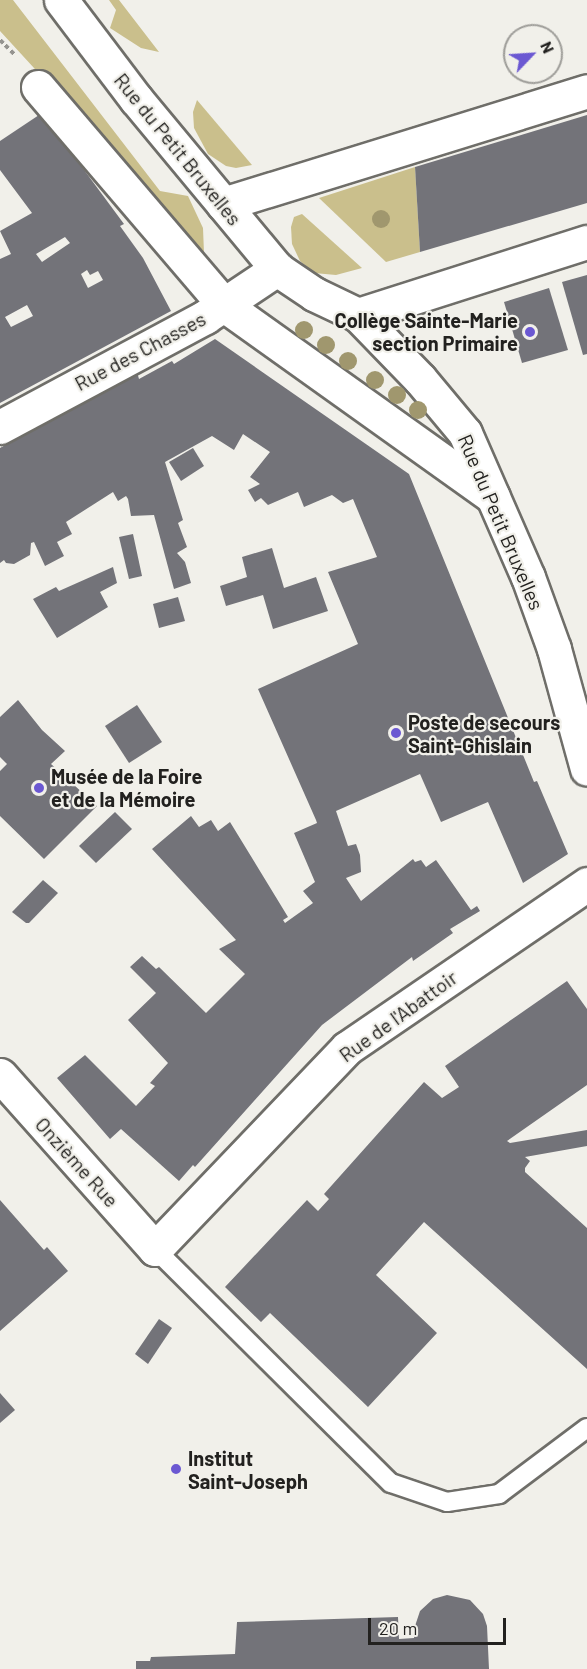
<!DOCTYPE html>
<meta charset="utf-8">
<style>
body{margin:0}
#map{position:relative;width:587px;height:1669px;overflow:hidden;background:#f1f0ea;font-family:Barlow,sans-serif}
div>[style]{position:absolute}
.green>*{inset:0;background:#cabf8c}
.building>*{inset:0;background:#737379}
.path>*{height:4px;margin-top:-2px;transform-origin:0;background:repeating-linear-gradient(90deg,#959490 0 4.5px,transparent 0 7.5px)}
.roads{filter:drop-shadow(2px 0 #6f6e69) drop-shadow(-2px 0 #6f6e69) drop-shadow(0 2px #6f6e69) drop-shadow(0 -2px #6f6e69)}
.service>*{height:18px;margin:-9px;padding:0 9px;transform-origin:9px;border-radius:9px;background:#fff}
.minor>*{height:33px;margin:-16.5px;padding:0 16.5px;transform-origin:16.5px;border-radius:16.5px;background:#fff}
.trees>*{width:18px;height:18px;margin:-9px;border-radius:50%;background:#a0976e}
.dots>*{width:16px;height:16px;translate:-50% -50%;box-sizing:border-box;border:3px solid #f1f0ea;border-radius:50%}
span{translate:-50% -50%;white-space:nowrap;text-align:center;line-height:1.15;-webkit-text-stroke:4.5px #f1f0ea;paint-order:stroke}
.street-label{font-size:20px;color:#22211f}
.poi-label{font-size:20px;color:#22211f;font-weight:700}
.right{translate:-100% -50%;text-align:right}
.left{translate:0 -50%;text-align:left}
.north{position:absolute;left:503px;top:24px;width:60px;height:60px;box-sizing:border-box;background:#f1f0ea;border:2px solid #9e9d99;border-radius:50%;rotate:65deg;font-size:16px;font-weight:700;line-height:24px;text-align:center;color:#22211f}
.north::after{content:'';display:block;margin:auto;width:21px;height:27px;background:#6b58d2;clip-path:polygon(50% 0,100% 100%,50% 72%,0 100%)}
.scale{position:absolute;left:368px;top:1618px;width:138px;height:27px;box-sizing:border-box;border:3px solid #22211f;border-top:0;padding-left:8px;font-size:18px;line-height:21px;white-space:nowrap;color:#22211f;-webkit-text-stroke:4px #f1f0ea;paint-order:stroke}
</style>
<div id="map">
<div class="green">
<div style="clip-path:polygon(0 0,13px 0,160px 191px,188px 196px,203px 228px,204px 253px,0 31px)"></div>
<div style="clip-path:polygon(109px 0,119px 0,159px 52px,141px 48px,110px 28px,116px 10px)"></div>
<div style="clip-path:polygon(197px 100px,252px 165px,236px 168px,226px 166px,208px 154px,194px 128px,193px 112px)"></div>
<div style="clip-path:polygon(415px 167px,420px 252px,386px 262px,319px 198px)"></div>
<div style="clip-path:polygon(302px 214px,362px 268px,336px 275px,314px 273px,300px 261px,292px 244px,291px 227px,294px 217px)"></div>
</div>
<div class="building">
<div style="clip-path:polygon(evenodd,42px 113px,124px 224px,120px 226px,143px 258px,171px 311px,0 403px,0 259px,11px 254px,0 231px,32px 213px,0 170px,0 141px,42px 113px,65px 237px,70px 243px,42px 262px,36px 254px,65px 237px,42px 113px,87px 270px,90px 275px,98px 271px,103px 280px,88px 288px,81px 274px,87px 270px,42px 113px,27px 305px,33px 316px,11px 327px,5px 317px,27px 305px)"></div>
<div style="clip-path:polygon(587px 115px,587px 203px,420px 252px,415px 167px)"></div>
<div style="clip-path:polygon(587px 275px,587px 354px,583px 355px,562px 282px)"></div>
<div style="clip-path:polygon(549px 288px,568px 350px,522px 363px,504px 302px)"></div>
<div style="clip-path:polygon(215px 339px,409px 474px,534px 782px,537px 781px,568px 854px,523px 883px,488px 802px,441px 822px,420px 774px,336px 811px,348px 846px,356px 844px,360px 855px,361px 872px,346px 878px,361px 901px,413px 859px,415px 862px,421px 860px,426px 867px,436px 860px,471px 910px,477px 906px,480px 911px,450px 929px,453px 933px,413px 961px,412px 957px,322px 1025px,195px 1167px,193px 1165px,179px 1181px,121px 1129px,110px 1139px,57px 1078px,85px 1055px,136px 1106px,155px 1086px,150px 1083px,168px 1063px,128px 1020px,156px 993px,130px 967px,142px 956px,156px 969px,159px 967px,206px 1013px,245px 974px,219px 949px,236px 940px,152px 849px,191px 816px,199px 827px,211px 820px,218px 831px,230px 822px,288px 917px,283px 920px,285px 923px,313px 903px,303px 891px,315px 882px,294px 833px,317px 823px,316px 820px,258px 689px,358px 644px,328px 572px,377px 557px,353px 499px,343px 503px,332px 495px,304px 507px,298px 492px,268px 505px,261px 498px,255px 502px,248px 490px,260px 484px,250px 477px,270px 452px,243px 434px,234px 450px,212px 436px,165px 462px,183px 520px,178px 523px,187px 547px,177px 553px,185px 562px,191px 583px,174px 589px,154px 515px,131px 516px,128px 499px,126px 496px,118px 501px,113px 492px,66px 522px,72px 534px,57px 542px,64px 556px,45px 566px,34px 542px,31px 543px,30px 555px,14px 564px,6px 563px,4px 560px,0 563px,0 448px,137px 372px,139px 379px,172px 361px,174px 364px)"></div>
<div style="clip-path:polygon(193px 448px,204px 466px,181px 481px,169px 462px)"></div>
<div style="clip-path:polygon(133px 534px,142px 576px,129px 579px,119px 537px)"></div>
<div style="clip-path:polygon(272px 548px,284px 588px,316px 577px,328px 611px,273px 629px,263px 595px,226px 606px,220px 586px,247px 577px,242px 557px)"></div>
<div style="clip-path:polygon(113px 567px,117px 583px,100px 592px,108px 607px,57px 638px,33px 599px,56px 587px,59px 591px)"></div>
<div style="clip-path:polygon(178px 597px,185px 621px,159px 628px,153px 604px)"></div>
<div style="clip-path:polygon(18px 700px,42px 730px,65px 751px,51px 764px,97px 806px,44px 859px,0 816px,0 771px,7px 764px,0 757px,0 717px)"></div>
<div style="clip-path:polygon(137px 705px,162px 742px,129px 763px,105px 726px)"></div>
<div style="clip-path:polygon(115px 812px,132px 829px,96px 863px,79px 846px)"></div>
<div style="clip-path:polygon(43px 880px,58px 893px,29px 923px,26px 923px,12px 912px)"></div>
<div style="clip-path:polygon(567px 981px,587px 1009px,587px 1085px,507px 1141px,510px 1143px,587px 1130px,587px 1146px,525px 1157px,530px 1161px,525px 1168px,525px 1172px,587px 1228px,587px 1369px,424px 1222px,376px 1275px,437px 1333px,368px 1407px,270px 1313px,261px 1322px,225px 1287px,307px 1200px,318px 1211px,329px 1199px,324px 1194px,424px 1082px,442px 1098px,459px 1087px,445px 1066px)"></div>
<div style="clip-path:polygon(0 1200px,44px 1250px,47px 1247px,68px 1271px,0 1331px)"></div>
<div style="clip-path:polygon(159px 1319px,172px 1328px,148px 1364px,135px 1354px)"></div>
<div style="clip-path:polygon(0 1393px,15px 1410px,0 1423px)"></div>
<div style="clip-path:polygon(447px 1595px,470px 1600px,483px 1614px,487px 1626px,489px 1669px,136px 1669px,136px 1661px,150px 1661px,151px 1657px,235px 1654px,237px 1622px,398px 1617px,399px 1639px,414px 1638px,415px 1626px,420px 1611px,433px 1599px)"></div>
</div>
<div class="path">
<div style="left:0;top:40px;width:20px;rotate:45deg"></div>
</div>
<div class="roads">
<div class="service">
<div style="left:155px;top:1249px;width:332px;rotate:44.8deg"></div>
<div style="left:391px;top:1483px;width:59px;rotate:18.7deg"></div>
<div style="left:447px;top:1502px;width:53px;rotate:-8.7deg"></div>
<div style="left:499px;top:1494px;width:110px;rotate:-36.9deg"></div>
</div>
<div class="minor">
<div style="left:61px;top:0;width:124px;rotate:52.9deg"></div>
<div style="left:136px;top:99px;width:221px;rotate:50.3deg"></div>
<div style="left:277px;top:269px;width:45px;rotate:34deg"></div>
<div style="left:314px;top:294px;width:49px;rotate:25.5deg"></div>
<div style="left:358px;top:315px;width:89px;rotate:45.9deg"></div>
<div style="left:420px;top:379px;width:70px;rotate:50.2deg"></div>
<div style="left:465px;top:433px;width:157px;rotate:66.4deg"></div>
<div style="left:528px;top:577px;width:77px;rotate:70.1deg"></div>
<div style="left:554px;top:649px;width:124px;rotate:74.6deg"></div>
<div style="left:38px;top:87px;width:287px;rotate:49.5deg"></div>
<div style="left:224px;top:305px;width:330px;rotate:35.5deg"></div>
<div style="left:223px;top:204px;width:381px;rotate:-17.2deg"></div>
<div style="left:358px;top:315px;width:240px;rotate:-17.7deg"></div>
<div style="left:0;top:427px;width:233px;rotate:-28.2deg"></div>
<div style="left:205px;top:317px;width:87px;rotate:-33.7deg"></div>
<div style="left:0;top:1075px;width:233px;rotate:48.3deg"></div>
<div style="left:155px;top:1249px;width:278px;rotate:-46.3deg"></div>
<div style="left:347px;top:1048px;width:291px;rotate:-34.3deg"></div>
</div>
</div>
<div class="trees">
<div style="left:381px;top:219px"></div>
<div style="left:304px;top:330px"></div>
<div style="left:326px;top:345px"></div>
<div style="left:348px;top:361px"></div>
<div style="left:375px;top:380px"></div>
<div style="left:397px;top:395px"></div>
<div style="left:418px;top:410px"></div>
</div>
<div class="dots">
<div style="left:530px;top:332px;background:#6b58d2"></div>
<div style="left:396px;top:733px;background:#6b58d2"></div>
<div style="left:39px;top:788px;background:#6b58d2"></div>
<div style="left:176px;top:1469px;background:#6b58d2"></div>
</div>
<div class="street-label">
<span style="left:178px;top:149px;rotate:51deg">Rue du Petit Bruxelles</span>
<span style="left:140px;top:351px;rotate:-28deg">Rue des Chasses</span>
<span style="left:501px;top:522px;rotate:67deg">Rue du Petit Bruxelles</span>
<span style="left:398px;top:1016px;rotate:-36deg">Rue de l'Abattoir</span>
<span style="left:77px;top:1162px;rotate:48deg">Onzième Rue</span>
</div>
<div class="poi-label">
<span class="right" style="left:518px;top:332px">Collège Sainte-Marie<br>section Primaire</span>
<span class="left" style="left:408px;top:734px">Poste de secours<br>Saint-Ghislain</span>
<span class="left" style="left:51px;top:788px">Musée de la Foire<br>et de la Mémoire</span>
<span class="left" style="left:188px;top:1470px">Institut<br>Saint-Joseph</span>
</div>
<div class="north">N</div>
<div class="scale">20 m</div>
</div>
